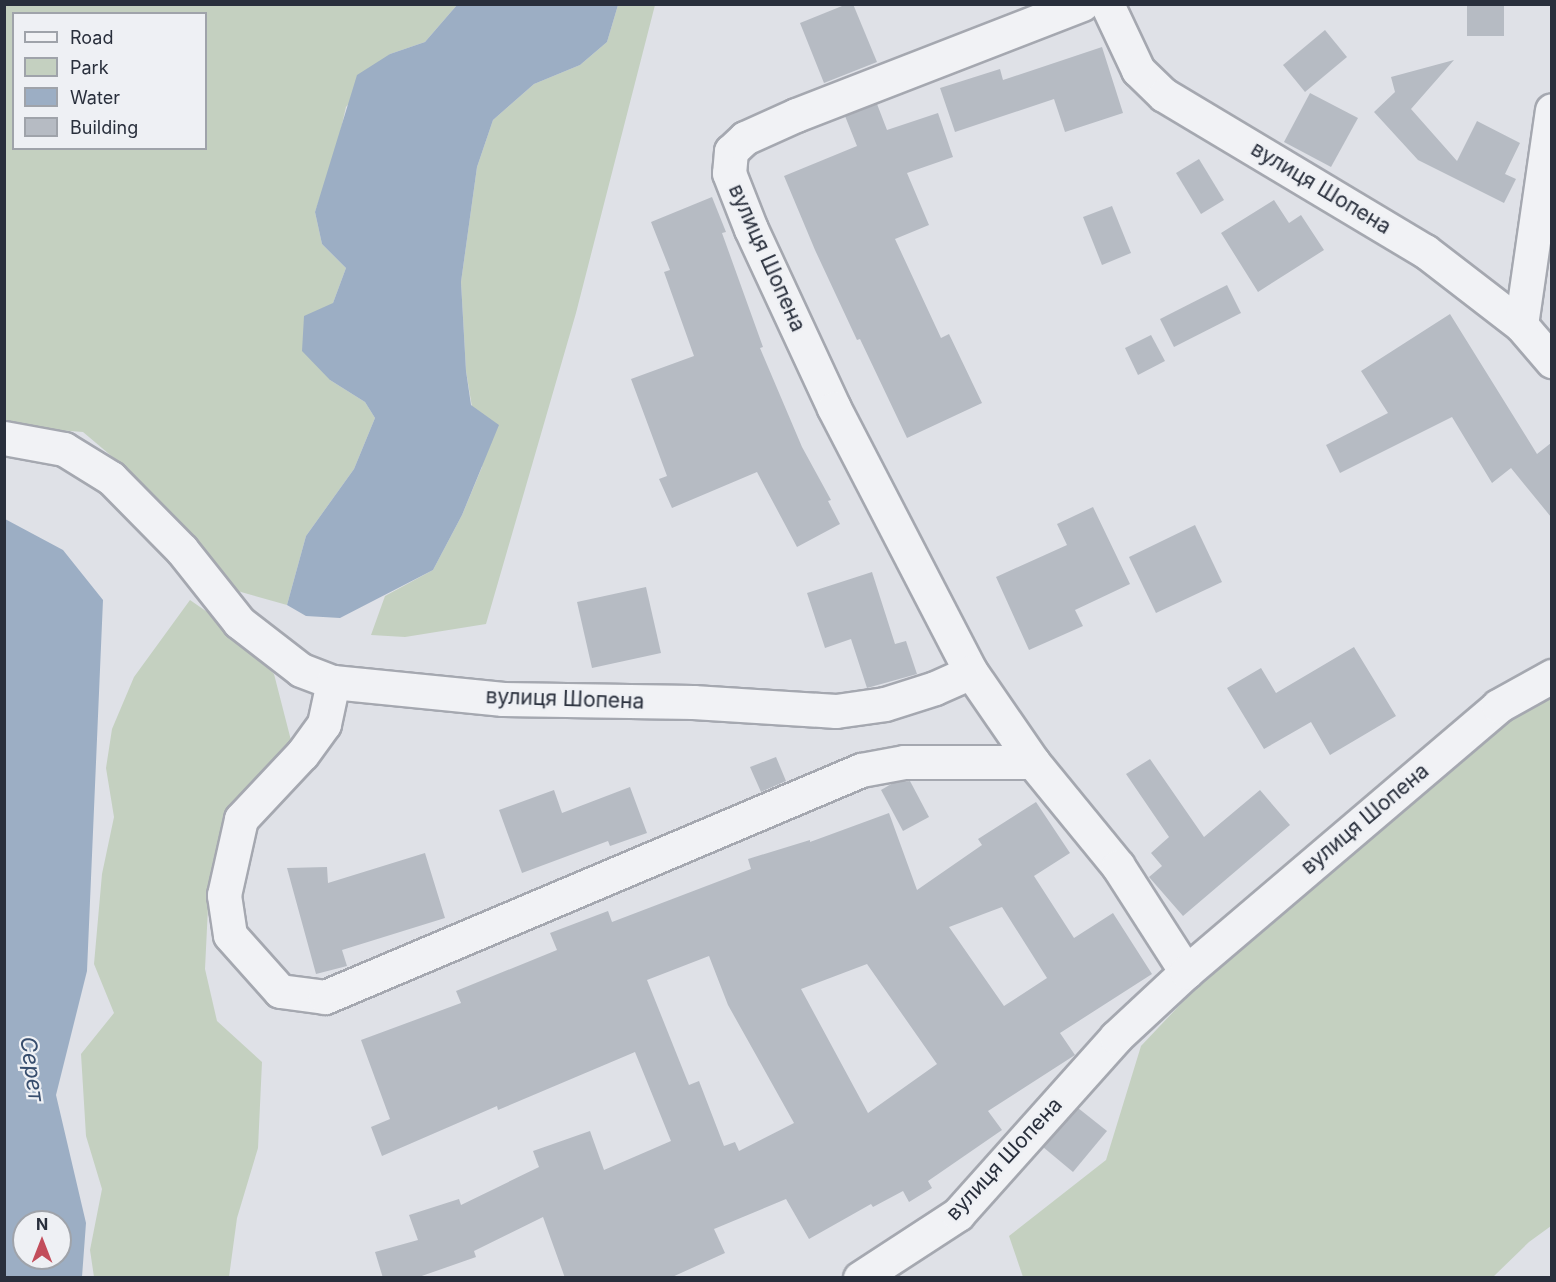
<!DOCTYPE html>
<meta charset="utf-8">
<style>
body{margin:0}
#map{position:relative;width:1556px;height:1282px;overflow:hidden;background:#dfe1e7;font-family:Inter,sans-serif}
div>[style]{position:absolute}
.green>*{inset:0;background:#c4d0c0}
.water>*{inset:0;background:#9caec4}
.building>*{inset:0;background:#b6bbc3}
.roads{filter:drop-shadow(2px 0 #a5a8b0) drop-shadow(-2px 0 #a5a8b0) drop-shadow(0 2px #a5a8b0) drop-shadow(0 -2px #a5a8b0)}
.minor>*{height:33px;margin:-16.5px;padding:0 16.5px;transform-origin:16.5px;border-radius:16.5px;background:#f1f2f5}
span{translate:-50% -50%;white-space:nowrap;text-align:center;line-height:1.15;-webkit-text-stroke:4.5px #eef0f4;paint-order:stroke}
.street-label{font-size:21px;color:#292f3c}
.water-label{font-size:22px;color:#374d6d;font-style:italic}
.frame{position:absolute;inset:0;border:6px solid #292f3c;pointer-events:none}
.legend{position:absolute;left:12px;top:12px;width:195px;height:138px;box-sizing:border-box;background:#eef0f4;border:2px solid #9fa3aa;margin:0;padding:8px 10px;list-style:none;font-size:18px;color:#292f3c}
.legend li{display:flex;align-items:center;gap:12px;height:30px}
.legend b{width:30px;border:2px solid #9fa3aa}
.north{position:absolute;left:12px;top:1210px;width:60px;height:60px;box-sizing:border-box;background:#eef0f4;border:2px solid #9fa3aa;border-radius:50%;rotate:0deg;font-size:16px;font-weight:700;line-height:24px;text-align:center;color:#292f3c}
.north::after{content:'';display:block;margin:auto;width:21px;height:27px;background:#c24d5b;clip-path:polygon(50% 0,100% 100%,50% 72%,0 100%)}
</style>
<div id="map">
<div class="green">
<div style="clip-path:polygon(evenodd,4px 5px,457px 5px,425px 42px,390px 54px,346px 107px,335px 155px,315px 212px,322px 244px,346px 268px,333px 303px,330px 380px,365px 402px,375px 418px,354px 469px,306px 536px,287px 605px,234px 590px,115px 459px,83px 432px,5px 426px,4px 5px,14px 14px,206px 14px,206px 148px,14px 148px,14px 14px)"></div>
<div style="clip-path:polygon(618px 5px,655px 5px,576px 313px,486px 624px,405px 637px,371px 635px,385px 596px,433px 570px,462px 515px,482px 467px,466px 371px,461px 282px,477px 167px,493px 120px,534px 84px,580px 65px,607px 42px)"></div>
<div style="clip-path:polygon(190px 600px,233px 630px,274px 674px,295px 756px,250px 809px,209px 887px,205px 969px,217px 1021px,262px 1062px,258px 1148px,237px 1218px,229px 1277px,94px 1277px,90px 1250px,102px 1189px,86px 1136px,81px 1054px,114px 1013px,94px 964px,102px 874px,114px 817px,106px 768px,112px 729px,134px 677px)"></div>
<div style="clip-path:polygon(1551px 695px,1551px 1226px,1529px 1242px,1492px 1278px,1023px 1277px,1009px 1236px,1106px 1160px,1141px 1046px,1245px 936px,1498px 717px)"></div>
</div>
<div class="water">
<div style="clip-path:polygon(457px 5px,618px 5px,607px 42px,580px 65px,534px 84px,493px 120px,477px 167px,461px 282px,466px 371px,471px 405px,499px 425px,462px 515px,433px 570px,340px 618px,306px 616px,287px 605px,306px 536px,354px 469px,375px 418px,365px 402px,330px 380px,302px 351px,304px 316px,333px 303px,346px 268px,322px 244px,315px 212px,357px 75px,390px 54px,425px 42px)"></div>
<div style="clip-path:polygon(evenodd,5px 519px,63px 550px,103px 600px,87px 971px,56px 1095px,86px 1223px,82px 1277px,5px 1277px,5px 519px,24px 1222px,60px 1222px,60px 1258px,24px 1258px,24px 1222px)"></div>
</div>
<div class="building">
<div style="clip-path:polygon(847px 4px,853px 4px,877px 62px,824px 83px,800px 23px)"></div>
<div style="clip-path:polygon(1467px 4px,1504px 4px,1504px 36px,1467px 36px)"></div>
<div style="clip-path:polygon(1325px 30px,1347px 57px,1305px 92px,1283px 65px)"></div>
<div style="clip-path:polygon(1102px 47px,1123px 113px,1065px 132px,1054px 99px,955px 132px,940px 88px,1000px 69px,1003px 80px)"></div>
<div style="clip-path:polygon(1454px 60px,1411px 109px,1457px 161px,1477px 121px,1520px 143px,1505px 174px,1516px 179px,1504px 203px,1418px 160px,1374px 112px,1395px 92px,1391px 77px)"></div>
<div style="clip-path:polygon(1310px 93px,1358px 118px,1331px 167px,1284px 142px)"></div>
<div style="clip-path:polygon(877px 104px,887px 130px,938px 113px,953px 157px,907px 173px,929px 225px,895px 239px,941px 338px,949px 334px,982px 403px,907px 438px,860px 339px,857px 340px,815px 250px,784px 176px,857px 146px,845px 116px)"></div>
<div style="clip-path:polygon(1199px 159px,1224px 200px,1201px 214px,1176px 173px)"></div>
<div style="clip-path:polygon(712px 197px,726px 232px,722px 233px,763px 347px,760px 348px,802px 447px,831px 500px,828px 501px,840px 524px,797px 547px,757px 472px,672px 508px,659px 479px,667px 476px,631px 379px,694px 356px,664px 272px,670px 270px,651px 222px)"></div>
<div style="clip-path:polygon(1274px 200px,1289px 223px,1301px 215px,1324px 250px,1258px 292px,1221px 233px)"></div>
<div style="clip-path:polygon(1112px 206px,1131px 253px,1102px 265px,1083px 217px)"></div>
<div style="clip-path:polygon(1227px 285px,1241px 313px,1174px 347px,1160px 319px)"></div>
<div style="clip-path:polygon(1450px 314px,1537px 454px,1551px 443px,1551px 517px,1511px 468px,1492px 483px,1452px 417px,1340px 473px,1326px 445px,1388px 413px,1361px 371px)"></div>
<div style="clip-path:polygon(1151px 335px,1165px 361px,1138px 375px,1125px 348px)"></div>
<div style="clip-path:polygon(1093px 507px,1130px 584px,1075px 610px,1083px 626px,1029px 650px,996px 577px,1067px 545px,1057px 524px)"></div>
<div style="clip-path:polygon(1195px 525px,1222px 582px,1156px 613px,1129px 557px)"></div>
<div style="clip-path:polygon(872px 572px,895px 644px,906px 641px,917px 674px,867px 688px,851px 639px,825px 648px,807px 593px)"></div>
<div style="clip-path:polygon(646px 587px,661px 653px,592px 668px,577px 602px)"></div>
<div style="clip-path:polygon(1354px 647px,1396px 716px,1330px 755px,1311px 722px,1264px 749px,1227px 688px,1261px 668px,1276px 693px)"></div>
<div style="clip-path:polygon(776px 757px,786px 781px,761px 792px,750px 767px)"></div>
<div style="clip-path:polygon(1150px 759px,1204px 837px,1260px 790px,1290px 825px,1183px 916px,1149px 877px,1162px 866px,1151px 853px,1169px 837px,1126px 774px)"></div>
<div style="clip-path:polygon(910px 781px,929px 817px,903px 831px,881px 790px,893px 783px)"></div>
<div style="clip-path:polygon(630px 787px,647px 833px,610px 846px,608px 841px,522px 873px,499px 810px,554px 790px,562px 813px)"></div>
<div style="clip-path:polygon(evenodd,1036px 802px,1070px 853px,1034px 876px,1074px 938px,1113px 913px,1152px 974px,1060px 1033px,1075px 1055px,988px 1111px,1002px 1130px,928px 1181px,932px 1188px,909px 1202px,903px 1191px,873px 1207px,871px 1204px,809px 1239px,786px 1199px,714px 1229px,725px 1253px,670px 1278px,565px 1278px,543px 1217px,474px 1251px,476px 1257px,416px 1278px,383px 1278px,375px 1252px,418px 1240px,409px 1215px,459px 1199px,461px 1205px,539px 1167px,533px 1151px,590px 1131px,604px 1170px,671px 1141px,635px 1052px,498px 1110px,497px 1106px,382px 1156px,371px 1127px,390px 1119px,361px 1040px,461px 1003px,456px 991px,557px 950px,550px 933px,608px 911px,612px 922px,751px 869px,748px 859px,810px 840px,810px 842px,889px 813px,917px 890px,982px 845px,978px 839px,1036px 802px,1002px 907px,1047px 978px,1004px 1006px,949px 927px,1002px 907px,1036px 802px,709px 956px,728px 1005px,794px 1123px,739px 1151px,735px 1142px,724px 1146px,699px 1081px,689px 1085px,647px 980px,709px 956px,1036px 802px,867px 964px,937px 1064px,868px 1113px,801px 989px,867px 964px)"></div>
<div style="clip-path:polygon(425px 853px,445px 918px,342px 950px,347px 966px,316px 974px,287px 868px,327px 867px,328px 883px)"></div>
<div style="clip-path:polygon(1078px 1108px,1107px 1131px,1073px 1172px,1043px 1147px)"></div>
</div>
<div class="roads">
<div class="minor">
<div style="left:1082px;top:4px;width:307px;rotate:158.8deg"></div>
<div style="left:796px;top:115px;width:56px;rotate:155.7deg"></div>
<div style="left:745px;top:138px;width:19px;rotate:137deg"></div>
<div style="left:731px;top:151px;width:22px;rotate:95deg"></div>
<div style="left:729px;top:173px;width:60px;rotate:68.6deg"></div>
<div style="left:751px;top:229px;width:197px;rotate:65.1deg"></div>
<div style="left:834px;top:408px;width:297px;rotate:62.6deg"></div>
<div style="left:971px;top:672px;width:109px;rotate:55.4deg"></div>
<div style="left:1033px;top:762px;width:134px;rotate:50.7deg"></div>
<div style="left:1118px;top:866px;width:126px;rotate:57.3deg"></div>
<div style="left:1107px;top:4px;width:73px;rotate:64.8deg"></div>
<div style="left:1138px;top:70px;width:36px;rotate:44deg"></div>
<div style="left:1164px;top:95px;width:304px;rotate:30.9deg"></div>
<div style="left:1425px;top:251px;width:121px;rotate:37.6deg"></div>
<div style="left:1521px;top:325px;width:48px;rotate:49.3deg"></div>
<div style="left:1521px;top:325px;width:217px;rotate:-81.8deg"></div>
<div style="left:4px;top:438px;width:61px;rotate:10.4deg"></div>
<div style="left:64px;top:449px;width:55px;rotate:31.7deg"></div>
<div style="left:111px;top:478px;width:101px;rotate:45.4deg"></div>
<div style="left:182px;top:550px;width:92px;rotate:51.6deg"></div>
<div style="left:239px;top:622px;width:78px;rotate:37.7deg"></div>
<div style="left:301px;top:670px;width:34px;rotate:21deg"></div>
<div style="left:333px;top:682px;width:171px;rotate:5.7deg"></div>
<div style="left:503px;top:699px;width:190px;rotate:0.9deg"></div>
<div style="left:693px;top:702px;width:143px;rotate:3.6deg"></div>
<div style="left:836px;top:711px;width:49px;rotate:-8.1deg"></div>
<div style="left:885px;top:704px;width:52px;rotate:-17.7deg"></div>
<div style="left:935px;top:688px;width:39px;rotate:-24deg"></div>
<div style="left:333px;top:682px;width:43px;rotate:102.1deg"></div>
<div style="left:324px;top:724px;width:37px;rotate:126deg"></div>
<div style="left:302px;top:754px;width:89px;rotate:133.2deg"></div>
<div style="left:241px;top:819px;width:78px;rotate:102.6deg"></div>
<div style="left:224px;top:895px;width:40px;rotate:81.5deg"></div>
<div style="left:230px;top:935px;width:75px;rotate:48.2deg"></div>
<div style="left:280px;top:991px;width:45px;rotate:7.6deg"></div>
<div style="left:325px;top:997px;width:582px;rotate:-22.95deg"></div>
<div style="left:861px;top:770px;width:44px;rotate:-10.5deg"></div>
<div style="left:904px;top:762px;width:129px"></div>
<div style="left:860px;top:1278px;width:117px;rotate:-33.1deg"></div>
<div style="left:958px;top:1214px;width:237px;rotate:-48.2deg"></div>
<div style="left:1116px;top:1037px;width:96px;rotate:-42.9deg"></div>
<div style="left:1186px;top:972px;width:410px;rotate:-40.4deg"></div>
<div style="left:1498px;top:706px;width:62px;rotate:-29.1deg"></div>
</div>
</div>
<div class="street-label">
<span style="left:1321px;top:188px;rotate:31deg">вулиця Шопена</span>
<span style="left:767px;top:258px;rotate:66deg">вулиця Шопена</span>
<span style="left:565px;top:699px;rotate:2deg">вулиця Шопена</span>
<span style="left:1365px;top:819px;rotate:-40deg">вулиця Шопена</span>
<span style="left:1004px;top:1159px;rotate:-47deg">вулиця Шопена</span>
</div>
<div class="water-label">
<span style="left:32px;top:1069px;rotate:82deg">Серет</span>
</div>
<div class="frame"></div>
<ul class="legend">
<li><b style="height:8px;background:#f1f2f5"></b>Road</li>
<li><b style="height:16px;background:#c4d0c0"></b>Park</li>
<li><b style="height:16px;background:#9caec4"></b>Water</li>
<li><b style="height:16px;background:#b6bbc3"></b>Building</li>
</ul>
<div class="north">N</div>
</div>
